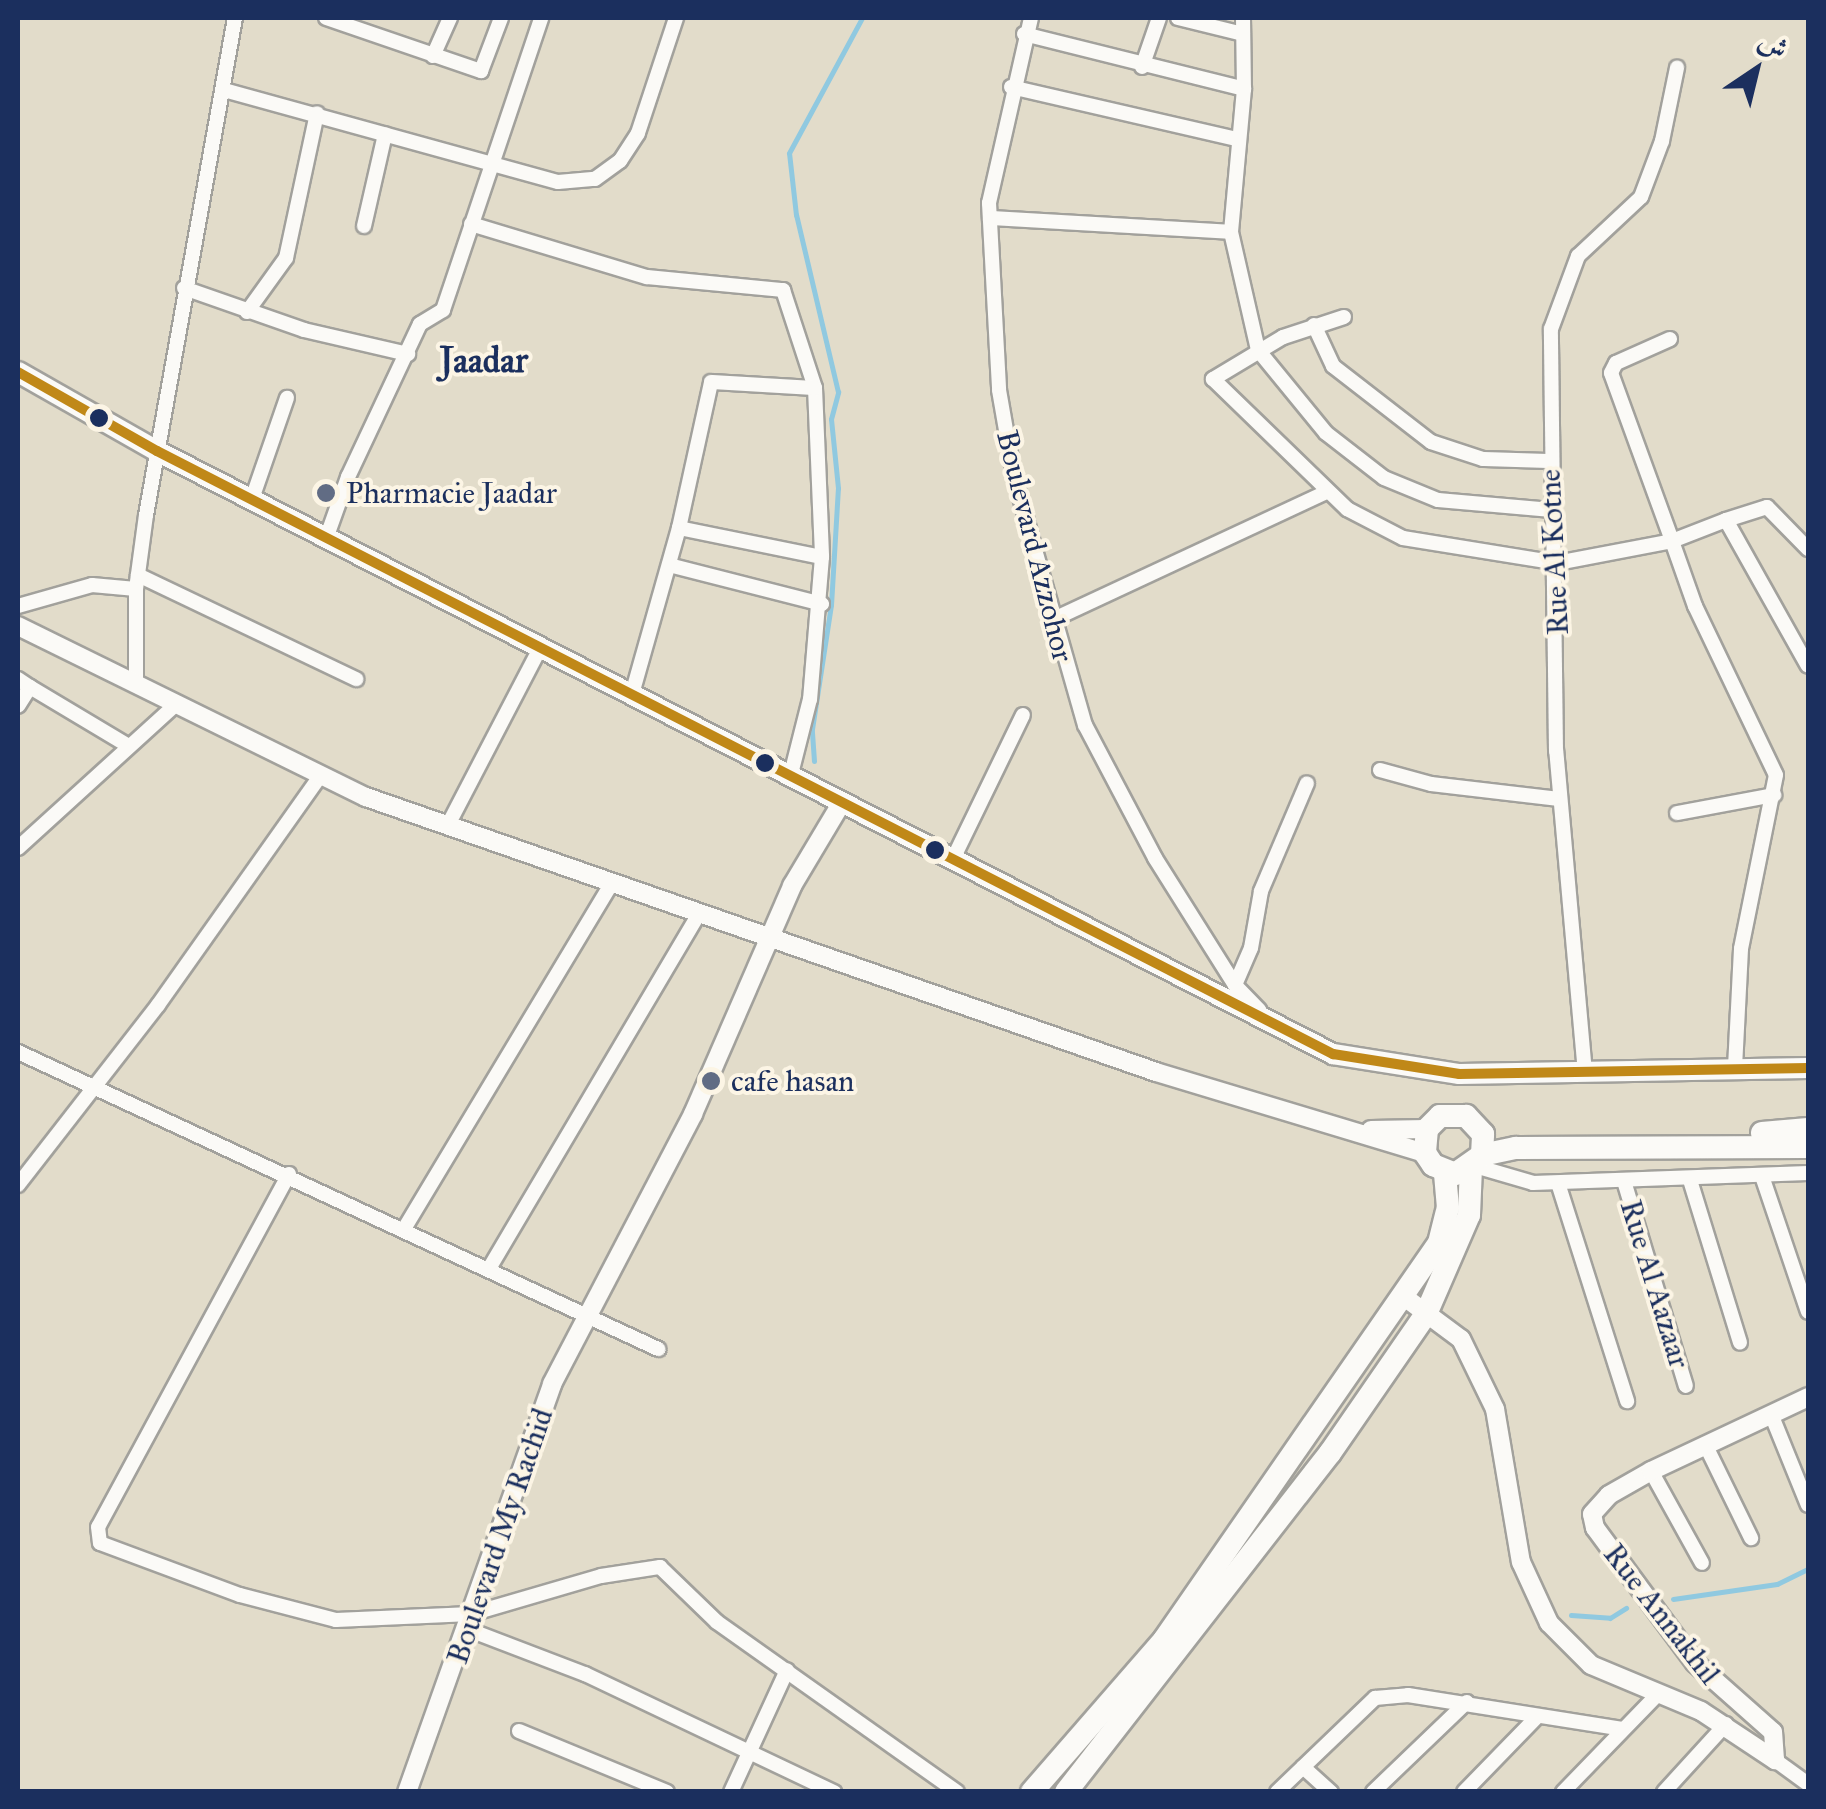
<!DOCTYPE html>
<meta charset="utf-8">
<style>
body{margin:0}
#map{position:relative;width:1826px;height:1809px;overflow:hidden;background:#e2dcca;font-family:"IM FELL Great Primer",Amiri,serif}
div>[style]{position:absolute}
.stream>*{height:5px;margin:-2.5px;padding:0 2.5px;transform-origin:2.5px;border-radius:2.5px;background:#90c9e0}
.roads{filter:drop-shadow(2px 0 #a2a19c) drop-shadow(-2px 0 #a2a19c) drop-shadow(0 2px #a2a19c) drop-shadow(0 -2px #a2a19c)}
.minor>*{height:14px;margin:-7px;padding:0 7px;transform-origin:7px;border-radius:7px;background:#fbfaf7}
.tertiary>*{height:18px;margin:-9px;padding:0 9px;transform-origin:9px;border-radius:9px;background:#fbfaf7}
.secondary>*{height:20px;margin:-10px;padding:0 10px;transform-origin:10px;border-radius:10px;background:#fbfaf7}
.primary>*{height:22px;margin:-11px;padding:0 11px;transform-origin:11px;border-radius:11px;background:#fbfaf7}
.bus-1>*{height:10px;margin:-5px;padding:0 5px;transform-origin:5px;border-radius:5px;background:#c08818}
.dots>*{width:28px;height:28px;translate:-50% -50%;box-sizing:border-box;border:5px solid #fcf5e5;border-radius:50%}
span{translate:-50% -50%;white-space:nowrap;text-align:center;line-height:1.15;-webkit-text-stroke:8px #fcf5e5;paint-order:stroke}
.poi-label{font-size:30px;color:#1b2f5e}
.left{translate:0 -50%;text-align:left}
.street-label{font-size:30px;color:#1b2f5e}
.quarter-label{font-size:35px;color:#1b2f5e;font-weight:700}
.frame{position:absolute;inset:0;border:20px solid #1b2f5e;pointer-events:none}
.north{position:absolute;left:1706px;top:20px;width:100px;height:100px;-webkit-text-stroke:8px #fcf5e5;paint-order:stroke;rotate:35deg;font-size:28px;font-weight:700;line-height:40px;text-align:center;color:#1b2f5e}
.north::after{content:'';display:block;margin:auto;width:35px;height:45px;background:#1b2f5e;clip-path:polygon(50% 0,100% 100%,50% 72%,0 100%)}
</style>
<div id="map">
<div class="stream">
<div style="left:814px;top:761px;width:32px;rotate:-94deg"></div>
<div style="left:812px;top:729px;width:125px;rotate:-81.3deg"></div>
<div style="left:831px;top:605px;width:117px;rotate:-86.6deg"></div>
<div style="left:838px;top:488px;width:69px;rotate:-95.8deg"></div>
<div style="left:831px;top:419px;width:28px;rotate:-75deg"></div>
<div style="left:838px;top:392px;width:182px;rotate:-103.3deg"></div>
<div style="left:796px;top:215px;width:62px;rotate:-96.4deg"></div>
<div style="left:789px;top:153px;width:153px;rotate:-61.6deg"></div>
<div style="left:1673px;top:1599px;width:105px;rotate:-8.2deg"></div>
<div style="left:1777px;top:1584px;width:34px;rotate:-26deg"></div>
<div style="left:1571px;top:1615px;width:39px;rotate:4deg"></div>
<div style="left:1610px;top:1618px;width:19px;rotate:-32deg"></div>
</div>
<div class="roads">
<div class="minor">
<div style="left:326px;top:18px;width:164px;rotate:18.9deg"></div>
<div style="left:481px;top:71px;width:57px;rotate:-69.3deg"></div>
<div style="left:1031px;top:18px;width:190px;rotate:102.8deg"></div>
<div style="left:989px;top:203px;width:187px;rotate:86.9deg"></div>
<div style="left:999px;top:390px;width:87px;rotate:80.1deg"></div>
<div style="left:1014px;top:476px;width:259px;rotate:74.1deg"></div>
<div style="left:1085px;top:725px;width:150px;rotate:62.2deg"></div>
<div style="left:1155px;top:858px;width:150px;rotate:57.8deg"></div>
<div style="left:1235px;top:985px;width:35px;rotate:46deg"></div>
<div style="left:1178px;top:18px;width:67px;rotate:13.8deg"></div>
<div style="left:1243px;top:18px;width:71px;rotate:89.2deg"></div>
<div style="left:1244px;top:89px;width:144px;rotate:95.2deg"></div>
<div style="left:1231px;top:232px;width:121px;rotate:77.1deg"></div>
<div style="left:1258px;top:350px;width:107px;rotate:50.7deg"></div>
<div style="left:1326px;top:433px;width:73px;rotate:37.8deg"></div>
<div style="left:1384px;top:478px;width:58px;rotate:22.2deg"></div>
<div style="left:1438px;top:500px;width:114px;rotate:5deg"></div>
<div style="left:1024px;top:34px;width:227px;rotate:14deg"></div>
<div style="left:433px;top:56px;width:42px;rotate:-65.9deg"></div>
<div style="left:1142px;top:67px;width:52px;rotate:-70.9deg"></div>
<div style="left:1011px;top:87px;width:232px;rotate:13deg"></div>
<div style="left:224px;top:90px;width:346px;rotate:15.4deg"></div>
<div style="left:558px;top:182px;width:37px;rotate:-5deg"></div>
<div style="left:595px;top:179px;width:31px;rotate:-36deg"></div>
<div style="left:620px;top:161px;width:33px;rotate:-57deg"></div>
<div style="left:638px;top:133px;width:121px;rotate:-71.7deg"></div>
<div style="left:990px;top:218px;width:241px;rotate:3.3deg"></div>
<div style="left:471px;top:224px;width:184px;rotate:16.8deg"></div>
<div style="left:647px;top:277px;width:137px;rotate:5.5deg"></div>
<div style="left:783px;top:290px;width:103px;rotate:71.9deg"></div>
<div style="left:815px;top:388px;width:169px;rotate:87.6deg"></div>
<div style="left:822px;top:557px;width:143px;rotate:94.8deg"></div>
<div style="left:810px;top:699px;width:77px;rotate:104.2deg"></div>
<div style="left:364px;top:226px;width:94px;rotate:-77.1deg"></div>
<div style="left:184px;top:288px;width:127px;rotate:19.3deg"></div>
<div style="left:304px;top:330px;width:107px;rotate:13deg"></div>
<div style="left:247px;top:312px;width:67px;rotate:-54.2deg"></div>
<div style="left:286px;top:258px;width:148px;rotate:-77.9deg"></div>
<div style="left:1344px;top:317px;width:64px;rotate:161.8deg"></div>
<div style="left:1283px;top:337px;width:82px;rotate:149deg"></div>
<div style="left:1213px;top:379px;width:187px;rotate:44.1deg"></div>
<div style="left:1347px;top:509px;width:63px;rotate:27.4deg"></div>
<div style="left:1403px;top:538px;width:156px;rotate:9.2deg"></div>
<div style="left:1557px;top:563px;width:117px;rotate:-10.8deg"></div>
<div style="left:1672px;top:541px;width:69px;rotate:70.5deg"></div>
<div style="left:1695px;top:606px;width:187px;rotate:64.4deg"></div>
<div style="left:1776px;top:775px;width:177px;rotate:101.4deg"></div>
<div style="left:1741px;top:949px;width:120px;rotate:92.9deg"></div>
<div style="left:1314px;top:325px;width:45px;rotate:65.1deg"></div>
<div style="left:1333px;top:366px;width:124px;rotate:37.8deg"></div>
<div style="left:1431px;top:442px;width:55px;rotate:18.1deg"></div>
<div style="left:1483px;top:459px;width:66px;rotate:1.7deg"></div>
<div style="left:1670px;top:339px;width:59px;rotate:156deg"></div>
<div style="left:1616px;top:363px;width:11px;rotate:117deg"></div>
<div style="left:1611px;top:373px;width:179px;rotate:70deg"></div>
<div style="left:1672px;top:541px;width:58px;rotate:-21.3deg"></div>
<div style="left:1726px;top:520px;width:167px;rotate:60.7deg"></div>
<div style="left:253px;top:496px;width:104px;rotate:-70.9deg"></div>
<div style="left:1726px;top:520px;width:43px;rotate:-17.6deg"></div>
<div style="left:1767px;top:507px;width:59px;rotate:45.7deg"></div>
<div style="left:679px;top:528px;width:146px;rotate:11.5deg"></div>
<div style="left:327px;top:536px;width:63px;rotate:-70.4deg"></div>
<div style="left:348px;top:477px;width:169px;rotate:-64.8deg"></div>
<div style="left:420px;top:324px;width:27px;rotate:-31deg"></div>
<div style="left:443px;top:310px;width:308px;rotate:-71.4deg"></div>
<div style="left:669px;top:565px;width:158px;rotate:14.3deg"></div>
<div style="left:138px;top:575px;width:242px;rotate:25.5deg"></div>
<div style="left:18px;top:606px;width:77px;rotate:-15.8deg"></div>
<div style="left:92px;top:585px;width:44px;rotate:5.2deg"></div>
<div style="left:1052px;top:620px;width:303px;rotate:-25deg"></div>
<div style="left:18px;top:679px;width:14px;rotate:34deg"></div>
<div style="left:30px;top:687px;width:22px;rotate:122deg"></div>
<div style="left:136px;top:683px;width:94px;rotate:-90deg"></div>
<div style="left:136px;top:589px;width:75px;rotate:-82.3deg"></div>
<div style="left:146px;top:515px;width:505px;rotate:-79.85deg"></div>
<div style="left:30px;top:687px;width:113px;rotate:30.9deg"></div>
<div style="left:632px;top:694px;width:173px;rotate:-74.2deg"></div>
<div style="left:679px;top:528px;width:149px;rotate:-77.6deg"></div>
<div style="left:711px;top:382px;width:104px;rotate:3.3deg"></div>
<div style="left:1380px;top:770px;width:53px;rotate:15.4deg"></div>
<div style="left:1431px;top:784px;width:129px;rotate:6.7deg"></div>
<div style="left:1677px;top:813px;width:99px;rotate:-10.5deg"></div>
<div style="left:448px;top:825px;width:202px;rotate:-62.5deg"></div>
<div style="left:18px;top:848px;width:212px;rotate:-42.3deg"></div>
<div style="left:953px;top:859px;width:160px;rotate:-64.1deg"></div>
<div style="left:1235px;top:985px;width:40px;rotate:-66.6deg"></div>
<div style="left:1251px;top:948px;width:58px;rotate:-80deg"></div>
<div style="left:1261px;top:891px;width:117px;rotate:-66.9deg"></div>
<div style="left:18px;top:1052px;width:706px;rotate:24.89deg"></div>
<div style="left:1585px;top:1073px;width:323px;rotate:-95.1deg"></div>
<div style="left:1556px;top:751px;width:422px;rotate:-90.7deg"></div>
<div style="left:1551px;top:329px;width:78px;rotate:-69.7deg"></div>
<div style="left:1578px;top:256px;width:86px;rotate:-43.1deg"></div>
<div style="left:1641px;top:197px;width:60px;rotate:-69.4deg"></div>
<div style="left:1662px;top:141px;width:75px;rotate:-78.4deg"></div>
<div style="left:1475px;top:1166px;width:60px;rotate:16.3deg"></div>
<div style="left:1533px;top:1183px;width:275px;rotate:-2.1deg"></div>
<div style="left:289px;top:1174px;width:401px;rotate:118.4deg"></div>
<div style="left:98px;top:1527px;width:16px;rotate:83deg"></div>
<div style="left:100px;top:1543px;width:149px;rotate:20.4deg"></div>
<div style="left:240px;top:1595px;width:99px;rotate:14.6deg"></div>
<div style="left:336px;top:1620px;width:135px;rotate:-2.5deg"></div>
<div style="left:471px;top:1614px;width:135px;rotate:-16.3deg"></div>
<div style="left:601px;top:1576px;width:60px;rotate:-8.7deg"></div>
<div style="left:660px;top:1567px;width:79px;rotate:44deg"></div>
<div style="left:717px;top:1622px;width:294px;rotate:35.3deg"></div>
<div style="left:1763px;top:1179px;width:140px;rotate:71.3deg"></div>
<div style="left:1690px;top:1180px;width:170px;rotate:72.9deg"></div>
<div style="left:1624px;top:1181px;width:214px;rotate:73.2deg"></div>
<div style="left:1558px;top:1183px;width:229px;rotate:72.4deg"></div>
<div style="left:18px;top:1185px;width:228px;rotate:-52.1deg"></div>
<div style="left:158px;top:1005px;width:281px;rotate:-54.7deg"></div>
<div style="left:404px;top:1229px;width:404px;rotate:-59deg"></div>
<div style="left:490px;top:1267px;width:411px;rotate:-59.4deg"></div>
<div style="left:1771px;top:1414px;width:98px;rotate:67.9deg"></div>
<div style="left:1705px;top:1444px;width:105px;rotate:63.9deg"></div>
<div style="left:1651px;top:1471px;width:105px;rotate:61deg"></div>
<div style="left:467px;top:1629px;width:126px;rotate:20.9deg"></div>
<div style="left:585px;top:1674px;width:276px;rotate:25.4deg"></div>
<div style="left:519px;top:1731px;width:160px;rotate:22.4deg"></div>
<div style="left:1775px;top:1760px;width:41px;rotate:36deg"></div>
<div style="left:1303px;top:1767px;width:38px;rotate:42deg"></div>
<div style="left:731px;top:1792px;width:134px;rotate:-65.3deg"></div>
<div style="left:1277px;top:1792px;width:136px;rotate:-43.8deg"></div>
<div style="left:1375px;top:1698px;width:33px;rotate:-5deg"></div>
<div style="left:1408px;top:1695px;width:217px;rotate:9deg"></div>
<div style="left:1373px;top:1792px;width:130px;rotate:-43.8deg"></div>
<div style="left:1464px;top:1792px;width:105px;rotate:-45.8deg"></div>
<div style="left:1563px;top:1792px;width:136px;rotate:-45.9deg"></div>
<div style="left:1664px;top:1792px;width:92px;rotate:-47.6deg"></div>
</div>
<div class="tertiary">
<div style="left:18px;top:626px;width:388px;rotate:26.2deg"></div>
<div style="left:366px;top:797px;width:836px;rotate:19.19deg"></div>
<div style="left:1156px;top:1072px;width:281px;rotate:16.8deg"></div>
<div style="left:1371px;top:1130px;width:56px;rotate:-1deg"></div>
<div style="left:1403px;top:1296px;width:72px;rotate:36.6deg"></div>
<div style="left:1461px;top:1339px;width:78px;rotate:64.1deg"></div>
<div style="left:1495px;top:1409px;width:155px;rotate:80.4deg"></div>
<div style="left:1521px;top:1562px;width:67px;rotate:65.3deg"></div>
<div style="left:1549px;top:1623px;width:59px;rotate:45deg"></div>
<div style="left:1591px;top:1665px;width:119px;rotate:22.7deg"></div>
<div style="left:1701px;top:1711px;width:89px;rotate:33.5deg"></div>
<div style="left:1775px;top:1760px;width:28px;rotate:-94deg"></div>
<div style="left:1773px;top:1732px;width:104px;rotate:-138.5deg"></div>
<div style="left:1695px;top:1663px;width:168px;rotate:-126.5deg"></div>
<div style="left:1595px;top:1528px;width:14px;rotate:-102deg"></div>
<div style="left:1592px;top:1514px;width:25px;rotate:-48deg"></div>
<div style="left:1609px;top:1495px;width:48px;rotate:-29.7deg"></div>
<div style="left:1651px;top:1471px;width:174px;rotate:-25.2deg"></div>
<div style="left:407px;top:1792px;width:433px;rotate:-70.4deg"></div>
<div style="left:552px;top:1384px;width:305px;rotate:-62.4deg"></div>
<div style="left:693px;top:1114px;width:249px;rotate:-66.5deg"></div>
<div style="left:792px;top:886px;width:98px;rotate:-59.2deg"></div>
</div>
<div class="secondary">
<div style="left:18px;top:372px;width:160px;rotate:29.6deg"></div>
<div style="left:157px;top:451px;width:1322px;rotate:27.15deg"></div>
<div style="left:1333px;top:1054px;width:128px;rotate:9deg"></div>
<div style="left:1459px;top:1074px;width:349px;rotate:-1deg"></div>
</div>
<div class="primary">
<div style="left:1762px;top:1133px;width:46px;rotate:-5deg"></div>
<div style="left:1482px;top:1155px;width:21px;rotate:-87deg"></div>
<div style="left:1483px;top:1134px;width:25px;rotate:-133deg"></div>
<div style="left:1466px;top:1116px;width:26px;rotate:180deg"></div>
<div style="left:1440px;top:1116px;width:18px;rotate:135deg"></div>
<div style="left:1427px;top:1129px;width:24px;rotate:95deg"></div>
<div style="left:1425px;top:1153px;width:14px;rotate:56deg"></div>
<div style="left:1433px;top:1165px;width:24px;rotate:22deg"></div>
<div style="left:1455px;top:1174px;width:33px;rotate:-35deg"></div>
<div style="left:1482px;top:1155px;width:35px;rotate:-12deg"></div>
<div style="left:1516px;top:1148px;width:292px;rotate:-0.2deg"></div>
<div style="left:1032px;top:1792px;width:201px;rotate:-49deg"></div>
<div style="left:1164px;top:1640px;width:483px;rotate:-55.3deg"></div>
<div style="left:1439px;top:1243px;width:36px;rotate:-76deg"></div>
<div style="left:1448px;top:1208px;width:35px;rotate:-95deg"></div>
<div style="left:1066px;top:1792px;width:430px;rotate:-52.1deg"></div>
<div style="left:1330px;top:1453px;width:169px;rotate:-55.4deg"></div>
<div style="left:1426px;top:1314px;width:108px;rotate:-66.5deg"></div>
<div style="left:1469px;top:1215px;width:47px;rotate:-87.6deg"></div>
</div>
</div>
<div class="bus-1">
<div style="left:18px;top:372px;width:160px;rotate:29.6deg"></div>
<div style="left:157px;top:451px;width:1322px;rotate:27.15deg"></div>
<div style="left:1333px;top:1054px;width:128px;rotate:9deg"></div>
<div style="left:1459px;top:1074px;width:349px;rotate:-1deg"></div>
</div>
<div class="dots">
<div style="left:99px;top:418px;background:#1b2f5e"></div>
<div style="left:326px;top:493px;background:#616c84"></div>
<div style="left:765px;top:763px;background:#1b2f5e"></div>
<div style="left:935px;top:850px;background:#1b2f5e"></div>
<div style="left:711px;top:1081px;background:#616c84"></div>
</div>
<div class="poi-label">
<span class="left" style="left:346px;top:493px">Pharmacie Jaadar</span>
<span class="left" style="left:731px;top:1081px">cafe hasan</span>
</div>
<div class="street-label">
<span style="left:1035px;top:546px;rotate:76deg">Boulevard Azzohor</span>
<span style="left:1554px;top:552px;rotate:-93deg">Rue Al Kotne</span>
<span style="left:1655px;top:1284px;rotate:73deg">Rue Al Aazaar</span>
<span style="left:500px;top:1536px;rotate:-71deg">Boulevard My Rachid</span>
<span style="left:1662px;top:1614px;rotate:52deg">Rue Annakhil</span>
</div>
<div class="quarter-label">
<span style="left:484px;top:361px">Jaadar</span>
</div>
<div class="frame"></div>
<div class="north">ش</div>
</div>
